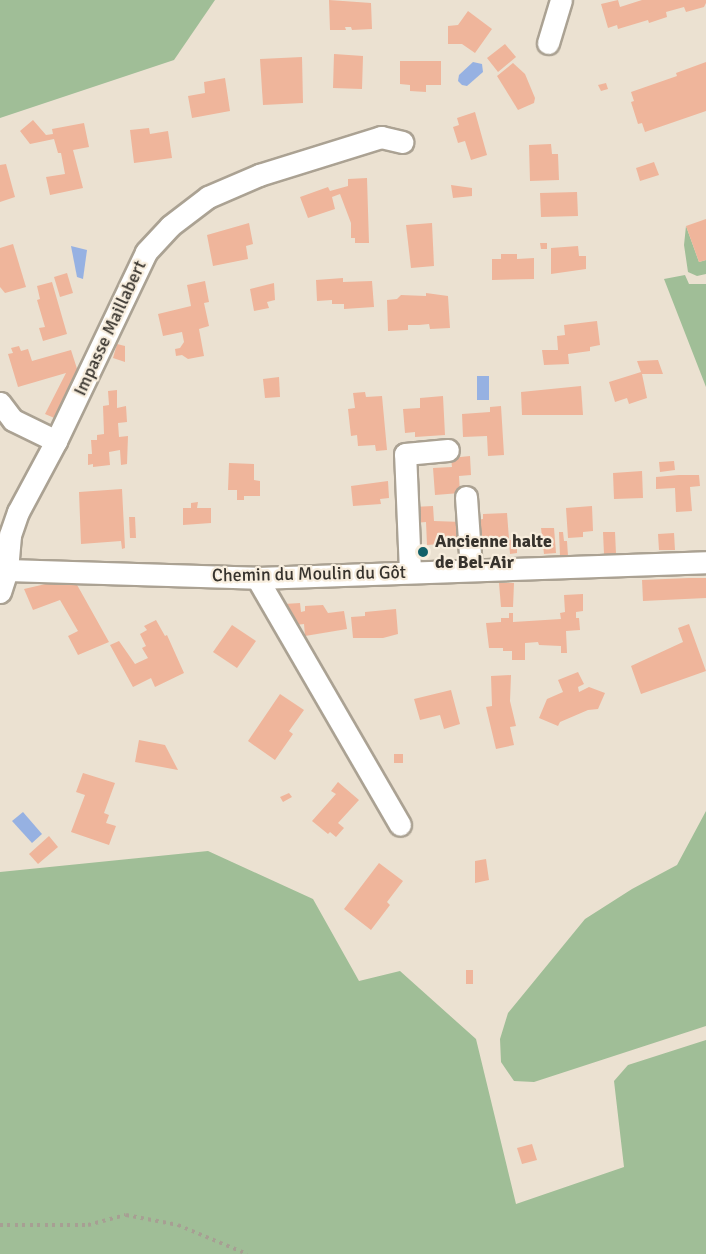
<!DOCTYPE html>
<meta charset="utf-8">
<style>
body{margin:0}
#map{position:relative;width:706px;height:1254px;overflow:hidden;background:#ebe1d1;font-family:Signika,sans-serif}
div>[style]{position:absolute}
.green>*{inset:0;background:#a0be97}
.water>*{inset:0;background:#96b1e2}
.building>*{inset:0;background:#efb59b}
.path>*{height:4px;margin-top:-2px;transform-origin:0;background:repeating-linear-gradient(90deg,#a79f93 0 3px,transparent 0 7.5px)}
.roads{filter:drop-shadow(2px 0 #aba293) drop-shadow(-2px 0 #aba293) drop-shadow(0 2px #aba293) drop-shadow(0 -2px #aba293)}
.minor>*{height:21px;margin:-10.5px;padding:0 10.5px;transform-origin:10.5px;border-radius:10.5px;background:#fff}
.dots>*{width:16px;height:16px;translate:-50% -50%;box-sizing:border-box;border:3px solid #f8eede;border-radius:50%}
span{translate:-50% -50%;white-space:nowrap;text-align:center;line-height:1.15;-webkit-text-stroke:4.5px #f8eede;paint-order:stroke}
.street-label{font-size:18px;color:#37332d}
.poi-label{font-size:18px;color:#37332d;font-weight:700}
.left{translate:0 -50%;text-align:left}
</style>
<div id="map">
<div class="green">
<div style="clip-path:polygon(0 0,215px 0,174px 60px,0 118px)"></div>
<div style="clip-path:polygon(686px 226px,699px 262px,706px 260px,706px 274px,697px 276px,688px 272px,684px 245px)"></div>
<div style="clip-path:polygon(685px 275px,689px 284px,706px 284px,706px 387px,664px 279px)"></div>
<div style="clip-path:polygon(706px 811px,706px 1026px,534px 1082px,514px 1081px,501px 1062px,500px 1039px,508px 1013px,585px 919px,632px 889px,677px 865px)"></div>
<div style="clip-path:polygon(208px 851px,313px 899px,359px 981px,400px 971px,476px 1039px,516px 1204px,624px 1167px,614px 1081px,628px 1065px,706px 1040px,706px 1254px,0 1254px,0 872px)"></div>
</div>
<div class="water">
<div style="clip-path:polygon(473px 62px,482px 64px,483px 72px,467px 86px,462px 85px,458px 81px,459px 75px)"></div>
<div style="clip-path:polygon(71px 246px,87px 250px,83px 279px,77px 277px)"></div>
<div style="clip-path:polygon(477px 376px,489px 376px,489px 400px,477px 400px)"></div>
<div style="clip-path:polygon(23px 812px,42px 834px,32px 843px,12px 821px)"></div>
</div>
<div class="building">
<div style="clip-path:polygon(329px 0,371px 3px,372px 29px,352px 30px,351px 27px,345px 27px,346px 30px,330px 30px)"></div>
<div style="clip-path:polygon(618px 0,620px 7px,642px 0,706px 0,706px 3px,704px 7px,686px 12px,684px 7px,666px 12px,667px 17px,649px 23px,648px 20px,618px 29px,617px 25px,608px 28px,601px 4px)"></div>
<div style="clip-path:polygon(468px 11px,492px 29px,475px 53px,462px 44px,448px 44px,448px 26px,458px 25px)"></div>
<div style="clip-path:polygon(505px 44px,516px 57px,498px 72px,487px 58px)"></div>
<div style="clip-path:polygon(334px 54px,363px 56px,362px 89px,333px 88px)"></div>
<div style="clip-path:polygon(302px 57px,303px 103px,263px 105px,260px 59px)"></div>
<div style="clip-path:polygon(400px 61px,441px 61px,441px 85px,426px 85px,426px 92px,410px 91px,410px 85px,400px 84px)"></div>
<div style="clip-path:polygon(706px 62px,706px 111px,645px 132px,642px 123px,638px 124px,631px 102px,634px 101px,631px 92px,677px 76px,676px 73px)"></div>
<div style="clip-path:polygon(513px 63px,525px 74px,535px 98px,534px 103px,518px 110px,497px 76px)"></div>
<div style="clip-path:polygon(225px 78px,230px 111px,192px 118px,188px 96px,205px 93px,204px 82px)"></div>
<div style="clip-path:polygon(606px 83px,608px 89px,601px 91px,598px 85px)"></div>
<div style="clip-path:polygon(475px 112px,487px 155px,471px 160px,465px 141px,458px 143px,453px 127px,459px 125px,457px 118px)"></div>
<div style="clip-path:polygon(33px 120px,46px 135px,53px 134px,52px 129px,84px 123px,89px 147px,73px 150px,83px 188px,50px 195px,46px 177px,65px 174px,61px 153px,58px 153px,54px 139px,30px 144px,20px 131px)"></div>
<div style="clip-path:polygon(149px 128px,150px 134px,168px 131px,172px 158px,134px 163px,130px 130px)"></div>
<div style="clip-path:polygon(551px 144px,552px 154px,558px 154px,559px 180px,530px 181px,529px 145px)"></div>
<div style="clip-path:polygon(654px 162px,659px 175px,640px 181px,636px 168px)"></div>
<div style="clip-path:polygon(6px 164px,15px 197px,0 202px,0 165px)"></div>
<div style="clip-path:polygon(367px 178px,369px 243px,355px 243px,355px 238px,351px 238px,351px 223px,340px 194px,332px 197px,335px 209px,308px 218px,300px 197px,328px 187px,330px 191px,348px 186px,348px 179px)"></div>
<div style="clip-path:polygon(451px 185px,472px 188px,472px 196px,453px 198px)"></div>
<div style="clip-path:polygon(577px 192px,578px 216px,541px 217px,540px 193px)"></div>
<div style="clip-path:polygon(706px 219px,706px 260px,699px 262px,686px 226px)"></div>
<div style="clip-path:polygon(249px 223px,253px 244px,246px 246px,248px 259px,213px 266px,207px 235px)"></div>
<div style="clip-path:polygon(432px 223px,434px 266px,411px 268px,406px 225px)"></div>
<div style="clip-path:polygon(540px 243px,547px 243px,547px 249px,541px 249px)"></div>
<div style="clip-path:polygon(13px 244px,26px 287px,5px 293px,0 287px,0 248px)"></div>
<div style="clip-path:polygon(578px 246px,579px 256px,586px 256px,586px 269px,551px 274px,551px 248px)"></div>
<div style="clip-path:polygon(501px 254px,517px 254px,517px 259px,534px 258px,534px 279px,492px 280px,492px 259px,501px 259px)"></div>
<div style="clip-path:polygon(67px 273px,73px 293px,60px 297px,54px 277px)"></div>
<div style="clip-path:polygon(343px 278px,343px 282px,372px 281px,374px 307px,344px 309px,344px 304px,332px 304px,332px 300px,317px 301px,316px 280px)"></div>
<div style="clip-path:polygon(205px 281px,209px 302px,204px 303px,209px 326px,199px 329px,204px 356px,188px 359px,182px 355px,176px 356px,175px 349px,180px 348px,184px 342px,182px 332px,163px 336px,158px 314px,191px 306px,187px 285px)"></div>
<div style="clip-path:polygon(52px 282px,67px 334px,43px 341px,39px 328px,45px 327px,37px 300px,40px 299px,37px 286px)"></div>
<div style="clip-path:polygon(274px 283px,275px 300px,267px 302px,269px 308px,254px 311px,250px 289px)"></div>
<div style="clip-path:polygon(426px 293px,448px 296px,450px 328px,430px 329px,429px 324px,419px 325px,408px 325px,408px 330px,388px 331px,387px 300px,397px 299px,401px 295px,426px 296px)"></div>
<div style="clip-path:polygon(597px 321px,600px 345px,590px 347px,590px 351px,568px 354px,569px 364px,544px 365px,542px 350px,558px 350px,557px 336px,565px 335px,564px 325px)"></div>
<div style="clip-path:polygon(117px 344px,125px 346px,125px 362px,113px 358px)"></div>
<div style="clip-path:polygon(19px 346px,21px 351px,28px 349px,32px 361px,71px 350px,80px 378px,59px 420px,45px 414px,66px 373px,18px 387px,8px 354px,13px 353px,11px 348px)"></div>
<div style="clip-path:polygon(658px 360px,663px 374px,642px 374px,647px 398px,629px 404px,627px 398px,615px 402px,609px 382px,641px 372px,637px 361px)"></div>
<div style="clip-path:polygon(279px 377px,280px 397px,265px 398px,263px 379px)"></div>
<div style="clip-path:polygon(581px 386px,583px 415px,522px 415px,521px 392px)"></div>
<div style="clip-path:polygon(117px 390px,117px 408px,126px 406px,127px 422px,118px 423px,119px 437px,128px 436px,127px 464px,121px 465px,120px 450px,109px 452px,110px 465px,93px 467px,93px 464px,88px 465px,88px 454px,92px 454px,91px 440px,97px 440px,97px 435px,104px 434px,103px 406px,109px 405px,108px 391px)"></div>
<div style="clip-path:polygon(365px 392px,366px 397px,382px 396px,387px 450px,376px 451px,375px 445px,358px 446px,357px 435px,351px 436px,348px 409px,355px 408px,353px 393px)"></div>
<div style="clip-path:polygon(443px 396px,445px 435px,415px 437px,415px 432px,405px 433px,403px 409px,420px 408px,420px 398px)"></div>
<div style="clip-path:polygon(501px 406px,504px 455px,488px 456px,487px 436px,463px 437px,462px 414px,490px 412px,490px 407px)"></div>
<div style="clip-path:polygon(470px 456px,471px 475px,459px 476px,460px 493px,435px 495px,433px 468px,452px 467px,451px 458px)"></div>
<div style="clip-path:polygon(674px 461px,675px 470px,660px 472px,659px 462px)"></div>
<div style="clip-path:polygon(229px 463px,254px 464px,254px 480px,260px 481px,260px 496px,244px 496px,244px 500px,237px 500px,237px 490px,228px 490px)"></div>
<div style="clip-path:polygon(642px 471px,643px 498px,614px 499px,613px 473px)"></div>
<div style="clip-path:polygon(679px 475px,699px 475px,700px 486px,690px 487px,692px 511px,676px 512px,675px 488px,656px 489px,656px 477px)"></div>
<div style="clip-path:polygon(388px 481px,389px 498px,380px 499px,381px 504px,353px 506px,351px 486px)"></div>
<div style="clip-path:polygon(122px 489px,125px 548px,122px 549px,121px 541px,81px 544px,79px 492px)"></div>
<div style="clip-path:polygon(198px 502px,197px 508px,211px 508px,211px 523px,183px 525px,183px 508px,191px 508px,191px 503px)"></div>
<div style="clip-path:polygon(433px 506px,434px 521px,462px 522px,463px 542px,427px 545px,426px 522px,414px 523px,413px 507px)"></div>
<div style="clip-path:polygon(592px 506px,593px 531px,583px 532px,583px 537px,568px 538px,566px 508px)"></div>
<div style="clip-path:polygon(507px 513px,509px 539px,492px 542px,492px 540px,479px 541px,477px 520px,483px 519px,483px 514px)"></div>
<div style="clip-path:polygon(129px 517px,135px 517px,136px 538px,130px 538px)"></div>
<div style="clip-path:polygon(541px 528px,554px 528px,556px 553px,544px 554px)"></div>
<div style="clip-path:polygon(559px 532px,563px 532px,564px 541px,567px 541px,568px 556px,560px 556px)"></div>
<div style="clip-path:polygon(603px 532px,615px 532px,616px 554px,604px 554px)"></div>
<div style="clip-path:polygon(674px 533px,675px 550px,659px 550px,658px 534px)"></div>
<div style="clip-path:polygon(509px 540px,517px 540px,517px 553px,510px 554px)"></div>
<div style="clip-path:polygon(689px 578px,706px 578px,706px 598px,643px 601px,642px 580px)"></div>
<div style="clip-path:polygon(50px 583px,76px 583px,109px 642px,78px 655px,68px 636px,78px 631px,60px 600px,33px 610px,24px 589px)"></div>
<div style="clip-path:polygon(499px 583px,514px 583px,513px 607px,501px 607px)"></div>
<div style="clip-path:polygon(583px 594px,583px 611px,576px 612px,576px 618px,579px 618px,580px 630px,566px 631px,567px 653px,561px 653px,561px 646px,539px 645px,538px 642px,525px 643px,525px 660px,512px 660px,512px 651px,503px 651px,503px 648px,489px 648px,486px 623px,501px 622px,501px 618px,509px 618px,509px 613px,513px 613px,513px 622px,561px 619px,560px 613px,565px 612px,564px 595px)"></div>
<div style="clip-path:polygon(300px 603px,301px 612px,305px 611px,305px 606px,323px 605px,328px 613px,344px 611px,347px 629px,305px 636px,304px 624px,296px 625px,284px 604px)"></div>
<div style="clip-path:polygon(396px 609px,398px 634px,383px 638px,353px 638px,351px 617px,365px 616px,365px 612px)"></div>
<div style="clip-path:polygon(156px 620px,165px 636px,167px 635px,184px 673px,155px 687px,151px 678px,133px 687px,110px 645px,119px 641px,135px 664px,148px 658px,142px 648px,146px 646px,140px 634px,147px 630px,144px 626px)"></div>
<div style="clip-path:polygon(689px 624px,706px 671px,641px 694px,631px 666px,683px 642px,678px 628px)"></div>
<div style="clip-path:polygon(232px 625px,256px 641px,237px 668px,213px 652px)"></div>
<div style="clip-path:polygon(578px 672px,584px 684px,578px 687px,579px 692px,589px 687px,605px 693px,598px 709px,588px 710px,560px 722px,558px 726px,539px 718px,547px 699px,563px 692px,558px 680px)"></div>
<div style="clip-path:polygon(511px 675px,510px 701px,516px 726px,510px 727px,514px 745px,496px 749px,486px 707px,492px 706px,491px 676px)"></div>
<div style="clip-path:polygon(451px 690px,460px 724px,444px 729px,440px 715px,420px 720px,414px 699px)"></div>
<div style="clip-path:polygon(280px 694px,304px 710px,289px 731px,293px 734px,275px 760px,248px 741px)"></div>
<div style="clip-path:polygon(139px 740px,165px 745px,178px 770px,135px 762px)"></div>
<div style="clip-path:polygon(394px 754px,403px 754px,403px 763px,394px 763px)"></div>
<div style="clip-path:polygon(83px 773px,115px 783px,104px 813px,109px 815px,106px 823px,116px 826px,109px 845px,71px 832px,85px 795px,76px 792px)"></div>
<div style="clip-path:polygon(338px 782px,359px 800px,338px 823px,344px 828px,336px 837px,330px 832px,328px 834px,312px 821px,336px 794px,331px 791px)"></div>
<div style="clip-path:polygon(289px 793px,292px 797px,283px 802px,280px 797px)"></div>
<div style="clip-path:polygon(49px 836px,58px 847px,38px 864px,29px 854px)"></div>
<div style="clip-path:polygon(486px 859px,489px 880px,475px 883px,475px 861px)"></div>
<div style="clip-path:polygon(379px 863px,403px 881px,387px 902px,390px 905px,371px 930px,344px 909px)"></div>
<div style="clip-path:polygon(466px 970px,473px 970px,473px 984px,466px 984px)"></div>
<div style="clip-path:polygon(532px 1144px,537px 1160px,522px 1164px,517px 1148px)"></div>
</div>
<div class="path">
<div style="left:0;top:1225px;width:88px"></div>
<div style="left:88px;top:1225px;width:39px;rotate:-15deg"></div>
<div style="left:126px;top:1215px;width:53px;rotate:10.9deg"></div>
<div style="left:178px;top:1225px;width:75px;rotate:22.8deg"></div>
</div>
<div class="roads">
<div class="minor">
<div style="left:548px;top:43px;width:45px;rotate:-73.2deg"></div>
<div style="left:0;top:403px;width:21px;rotate:53deg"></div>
<div style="left:13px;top:420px;width:48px;rotate:26deg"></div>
<div style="left:466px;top:497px;width:72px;rotate:86deg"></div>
<div style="left:7px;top:570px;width:35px;rotate:-85deg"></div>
<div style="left:10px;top:535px;width:24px;rotate:-71deg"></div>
<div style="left:18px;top:512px;width:81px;rotate:-61.8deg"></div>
<div style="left:56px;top:441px;width:209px;rotate:-64.5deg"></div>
<div style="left:146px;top:252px;width:35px;rotate:-47deg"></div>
<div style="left:170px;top:226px;width:48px;rotate:-37.3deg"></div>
<div style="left:208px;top:197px;width:56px;rotate:-23.3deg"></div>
<div style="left:259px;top:175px;width:128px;rotate:-17.3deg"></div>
<div style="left:381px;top:137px;width:22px;rotate:13deg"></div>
<div style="left:410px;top:571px;width:117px;rotate:-92.4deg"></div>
<div style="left:405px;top:454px;width:43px;rotate:-5.3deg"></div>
<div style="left:257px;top:578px;width:285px;rotate:59.9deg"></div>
<div style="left:0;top:592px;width:23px;rotate:-72deg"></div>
<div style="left:7px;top:570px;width:250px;rotate:1.8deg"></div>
<div style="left:257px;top:578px;width:449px;rotate:-2deg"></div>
</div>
</div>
<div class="dots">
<div style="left:423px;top:552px;background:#126169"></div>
</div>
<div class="street-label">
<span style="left:110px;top:328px;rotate:-65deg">Impasse Maillabert</span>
<span style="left:309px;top:574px;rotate:-1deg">Chemin du Moulin du Gôt</span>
</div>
<div class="poi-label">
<span class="left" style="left:435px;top:552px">Ancienne halte<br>de Bel-Air</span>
</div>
</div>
